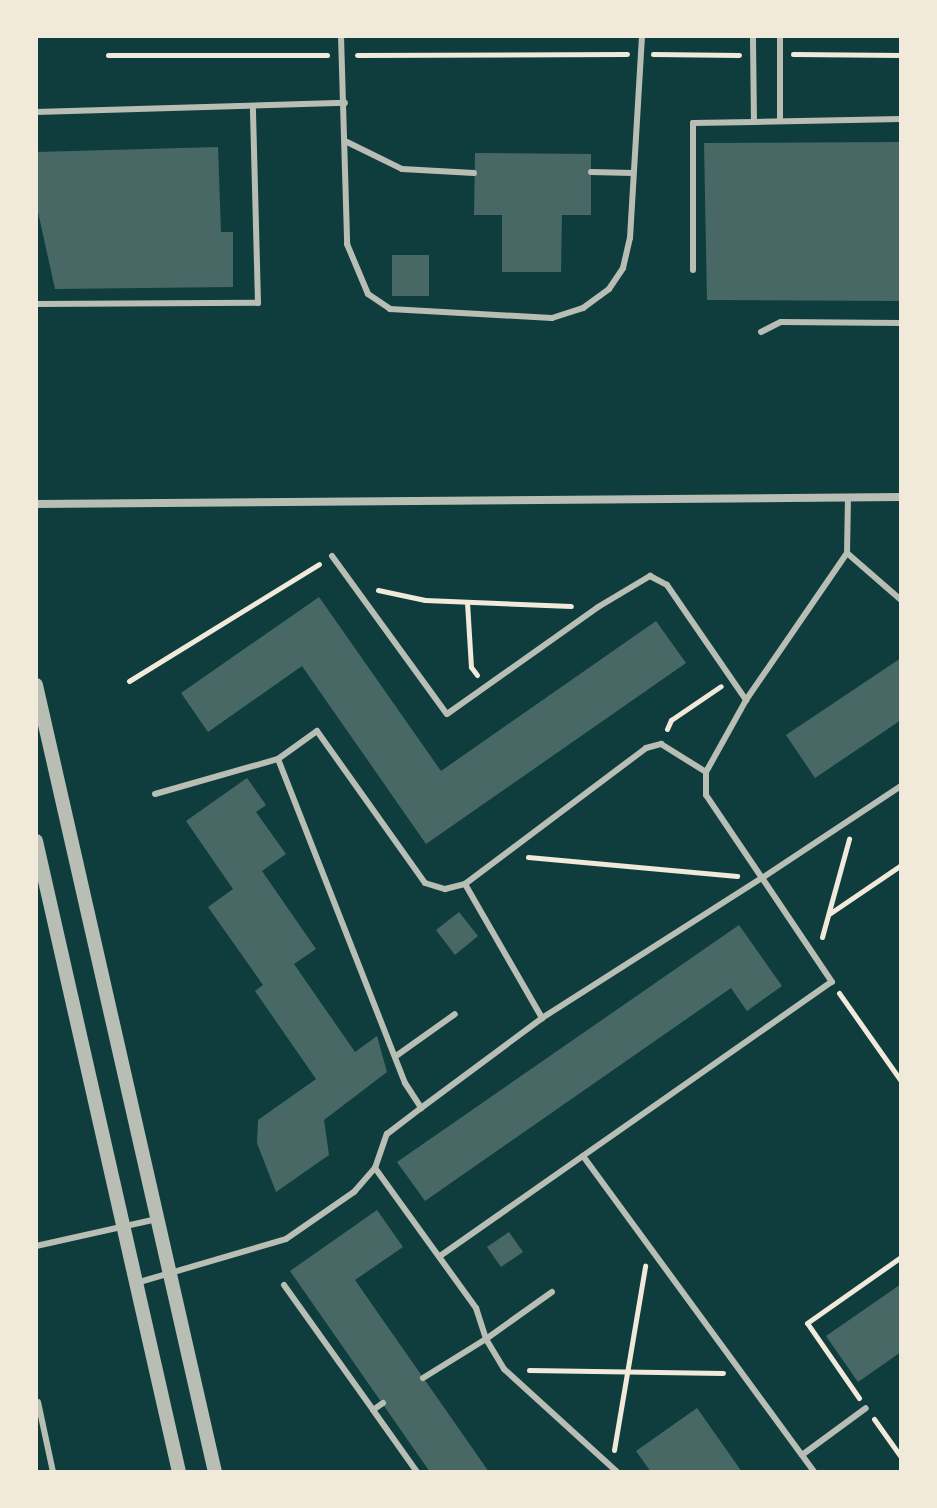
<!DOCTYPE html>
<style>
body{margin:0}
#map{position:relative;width:937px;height:1508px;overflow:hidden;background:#0f3d3e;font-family:"Noto Sans",sans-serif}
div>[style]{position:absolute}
.building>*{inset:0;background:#486865}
.path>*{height:5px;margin:-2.5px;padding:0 2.5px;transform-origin:2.5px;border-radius:2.5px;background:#f1e9da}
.service>*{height:6px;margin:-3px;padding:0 3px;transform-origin:3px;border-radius:3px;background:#b8beb3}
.minor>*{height:8px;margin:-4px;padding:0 4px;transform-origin:4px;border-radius:4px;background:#b8beb3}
.tertiary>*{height:14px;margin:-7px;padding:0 7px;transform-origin:7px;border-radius:7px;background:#b8beb3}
span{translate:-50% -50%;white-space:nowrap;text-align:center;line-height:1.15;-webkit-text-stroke:7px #f1e9da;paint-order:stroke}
.frame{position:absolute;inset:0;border:38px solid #f1e9da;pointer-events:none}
</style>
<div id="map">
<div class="building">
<div style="clip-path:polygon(901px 142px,901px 301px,707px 300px,704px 143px)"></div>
<div style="clip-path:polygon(218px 147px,221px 232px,233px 232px,233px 287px,55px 289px,36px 203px,36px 152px)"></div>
<div style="clip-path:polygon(475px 153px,591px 154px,591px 215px,562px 215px,561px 272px,502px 272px,502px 215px,474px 215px)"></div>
<div style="clip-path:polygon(392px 255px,429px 255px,429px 296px,392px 296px)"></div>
<div style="clip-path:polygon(319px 597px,441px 771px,656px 621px,686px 663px,426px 844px,302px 666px,208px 732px,181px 693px)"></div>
<div style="clip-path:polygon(901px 658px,901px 720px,815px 778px,786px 735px)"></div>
<div style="clip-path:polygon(247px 778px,266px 805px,256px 812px,286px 854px,262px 871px,316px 949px,294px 964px,355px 1052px,377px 1036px,387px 1072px,324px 1120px,329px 1155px,276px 1192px,257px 1143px,258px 1120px,316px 1079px,255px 991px,263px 985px,208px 907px,233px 889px,186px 821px)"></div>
<div style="clip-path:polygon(459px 912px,478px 936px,455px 955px,436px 930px)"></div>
<div style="clip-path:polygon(739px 925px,782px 986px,747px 1011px,731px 988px,425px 1201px,397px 1162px)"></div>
<div style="clip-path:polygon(377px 1210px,403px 1247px,355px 1280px,489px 1472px,430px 1472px,290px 1271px)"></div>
<div style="clip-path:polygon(509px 1232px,523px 1252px,501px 1267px,487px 1247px)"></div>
<div style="clip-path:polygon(901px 1284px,901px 1352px,858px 1382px,826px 1336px)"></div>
<div style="clip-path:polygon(697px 1408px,742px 1472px,651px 1472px,636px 1451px)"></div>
</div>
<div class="path">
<div style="left:653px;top:54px;width:86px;rotate:0.7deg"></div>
<div style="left:793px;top:54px;width:108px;rotate:0.5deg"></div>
<div style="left:108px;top:55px;width:219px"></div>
<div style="left:357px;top:55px;width:270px;rotate:-0.2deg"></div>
<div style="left:378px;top:590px;width:48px;rotate:12deg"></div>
<div style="left:425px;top:600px;width:146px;rotate:2.4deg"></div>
<div style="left:467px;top:602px;width:65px;rotate:86.5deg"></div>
<div style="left:471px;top:667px;width:10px;rotate:53deg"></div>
<div style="left:129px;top:681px;width:223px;rotate:-31.6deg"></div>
<div style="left:667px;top:729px;width:10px;rotate:-66deg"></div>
<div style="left:671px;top:720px;width:60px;rotate:-34.2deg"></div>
<div style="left:528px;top:857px;width:210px;rotate:5.2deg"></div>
<div style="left:829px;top:914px;width:87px;rotate:-34.2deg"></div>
<div style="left:822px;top:937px;width:102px;rotate:-74.6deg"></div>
<div style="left:839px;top:993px;width:108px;rotate:54.8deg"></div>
<div style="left:529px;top:1370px;width:194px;rotate:0.9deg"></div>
<div style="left:859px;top:1398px;width:91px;rotate:-124.7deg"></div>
<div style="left:807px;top:1323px;width:115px;rotate:-35.1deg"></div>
<div style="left:874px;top:1419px;width:47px;rotate:54.6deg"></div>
<div style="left:614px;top:1450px;width:187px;rotate:-80.4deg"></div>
</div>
<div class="service">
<div style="left:341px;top:36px;width:208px;rotate:88.3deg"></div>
<div style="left:347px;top:244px;width:54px;rotate:67.2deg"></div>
<div style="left:368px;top:294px;width:27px;rotate:34deg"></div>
<div style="left:390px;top:309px;width:162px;rotate:3.2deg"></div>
<div style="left:552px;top:318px;width:33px;rotate:-18deg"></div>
<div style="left:583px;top:308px;width:32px;rotate:-36deg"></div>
<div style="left:609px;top:289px;width:25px;rotate:-56deg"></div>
<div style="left:623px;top:268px;width:31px;rotate:-77deg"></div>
<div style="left:630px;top:238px;width:202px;rotate:-86.6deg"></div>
<div style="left:780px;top:36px;width:85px;rotate:90deg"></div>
<div style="left:36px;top:112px;width:309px;rotate:-1.7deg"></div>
<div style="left:754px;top:122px;width:147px;rotate:-1.2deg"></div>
<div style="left:347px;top:142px;width:61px;rotate:26.1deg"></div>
<div style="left:402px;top:169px;width:72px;rotate:3.2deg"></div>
<div style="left:591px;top:172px;width:42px;rotate:1.4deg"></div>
<div style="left:693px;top:270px;width:147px;rotate:-90deg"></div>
<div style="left:693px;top:123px;width:61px;rotate:-0.9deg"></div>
<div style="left:754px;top:122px;width:86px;rotate:-90.7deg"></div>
<div style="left:36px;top:304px;width:222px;rotate:-0.3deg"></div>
<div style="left:258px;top:303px;width:197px;rotate:-91.5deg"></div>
<div style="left:761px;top:332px;width:22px;rotate:-27deg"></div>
<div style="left:781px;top:322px;width:120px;rotate:0.5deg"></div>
<div style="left:848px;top:497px;width:56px;rotate:91deg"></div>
<div style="left:847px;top:553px;width:72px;rotate:41deg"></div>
<div style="left:332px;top:556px;width:195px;rotate:54deg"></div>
<div style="left:447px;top:714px;width:185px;rotate:-35.3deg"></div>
<div style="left:598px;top:607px;width:61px;rotate:-30.8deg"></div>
<div style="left:650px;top:576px;width:19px;rotate:28deg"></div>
<div style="left:667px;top:585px;width:140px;rotate:55.5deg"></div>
<div style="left:278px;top:759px;width:48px;rotate:-35.7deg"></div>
<div style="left:317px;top:731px;width:186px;rotate:54.6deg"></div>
<div style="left:425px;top:883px;width:21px;rotate:17deg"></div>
<div style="left:445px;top:889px;width:21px;rotate:-14deg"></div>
<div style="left:465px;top:884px;width:226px;rotate:-36.9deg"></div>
<div style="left:646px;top:748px;width:16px;rotate:-15deg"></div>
<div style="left:661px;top:744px;width:53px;rotate:31.9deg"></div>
<div style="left:155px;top:794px;width:128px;rotate:-15.9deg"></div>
<div style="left:278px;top:759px;width:348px;rotate:68.6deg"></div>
<div style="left:405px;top:1083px;width:30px;rotate:57deg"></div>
<div style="left:465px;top:884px;width:155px;rotate:60.1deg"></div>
<div style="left:396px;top:1056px;width:72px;rotate:-35.4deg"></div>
<div style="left:583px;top:1156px;width:391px;rotate:53.8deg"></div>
<div style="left:375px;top:1168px;width:173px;rotate:54.2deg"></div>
<div style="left:476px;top:1308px;width:33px;rotate:72deg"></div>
<div style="left:486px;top:1339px;width:81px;rotate:-35.5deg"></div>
<div style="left:36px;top:1246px;width:124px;rotate:-12.6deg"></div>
<div style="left:440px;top:1256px;width:478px;rotate:-35deg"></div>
<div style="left:832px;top:982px;width:125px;rotate:-123.9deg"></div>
<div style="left:762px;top:878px;width:167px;rotate:-33.5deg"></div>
<div style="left:136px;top:1283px;width:156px;rotate:-16.3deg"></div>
<div style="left:286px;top:1239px;width:83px;rotate:-34.7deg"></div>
<div style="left:354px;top:1192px;width:32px;rotate:-49deg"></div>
<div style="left:375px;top:1168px;width:36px;rotate:-71deg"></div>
<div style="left:387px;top:1134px;width:43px;rotate:-37.4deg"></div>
<div style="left:421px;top:1108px;width:151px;rotate:-36.6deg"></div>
<div style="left:542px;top:1018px;width:261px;rotate:-32.5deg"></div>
<div style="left:762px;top:878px;width:100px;rotate:-124deg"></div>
<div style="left:706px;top:795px;width:23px;rotate:-90deg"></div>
<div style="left:706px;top:772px;width:82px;rotate:-60.9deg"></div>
<div style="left:746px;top:700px;width:178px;rotate:-55.5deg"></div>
<div style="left:284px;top:1285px;width:153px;rotate:54.5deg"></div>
<div style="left:423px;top:1378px;width:74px;rotate:-31.8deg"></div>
<div style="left:486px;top:1339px;width:35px;rotate:59deg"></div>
<div style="left:504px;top:1369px;width:153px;rotate:42.3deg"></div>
<div style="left:38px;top:1402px;width:72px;rotate:77.9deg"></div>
<div style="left:383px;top:1403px;width:12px;rotate:145deg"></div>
<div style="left:373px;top:1410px;width:76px;rotate:54.6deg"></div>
<div style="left:802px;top:1455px;width:79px;rotate:-36.3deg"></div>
</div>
<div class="minor">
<div style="left:36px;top:504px;width:865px;rotate:-0.46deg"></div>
</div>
<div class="tertiary">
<div style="left:36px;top:685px;width:807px;rotate:77.19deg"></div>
<div style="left:36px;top:841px;width:647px;rotate:77.23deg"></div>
</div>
<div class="frame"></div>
</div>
